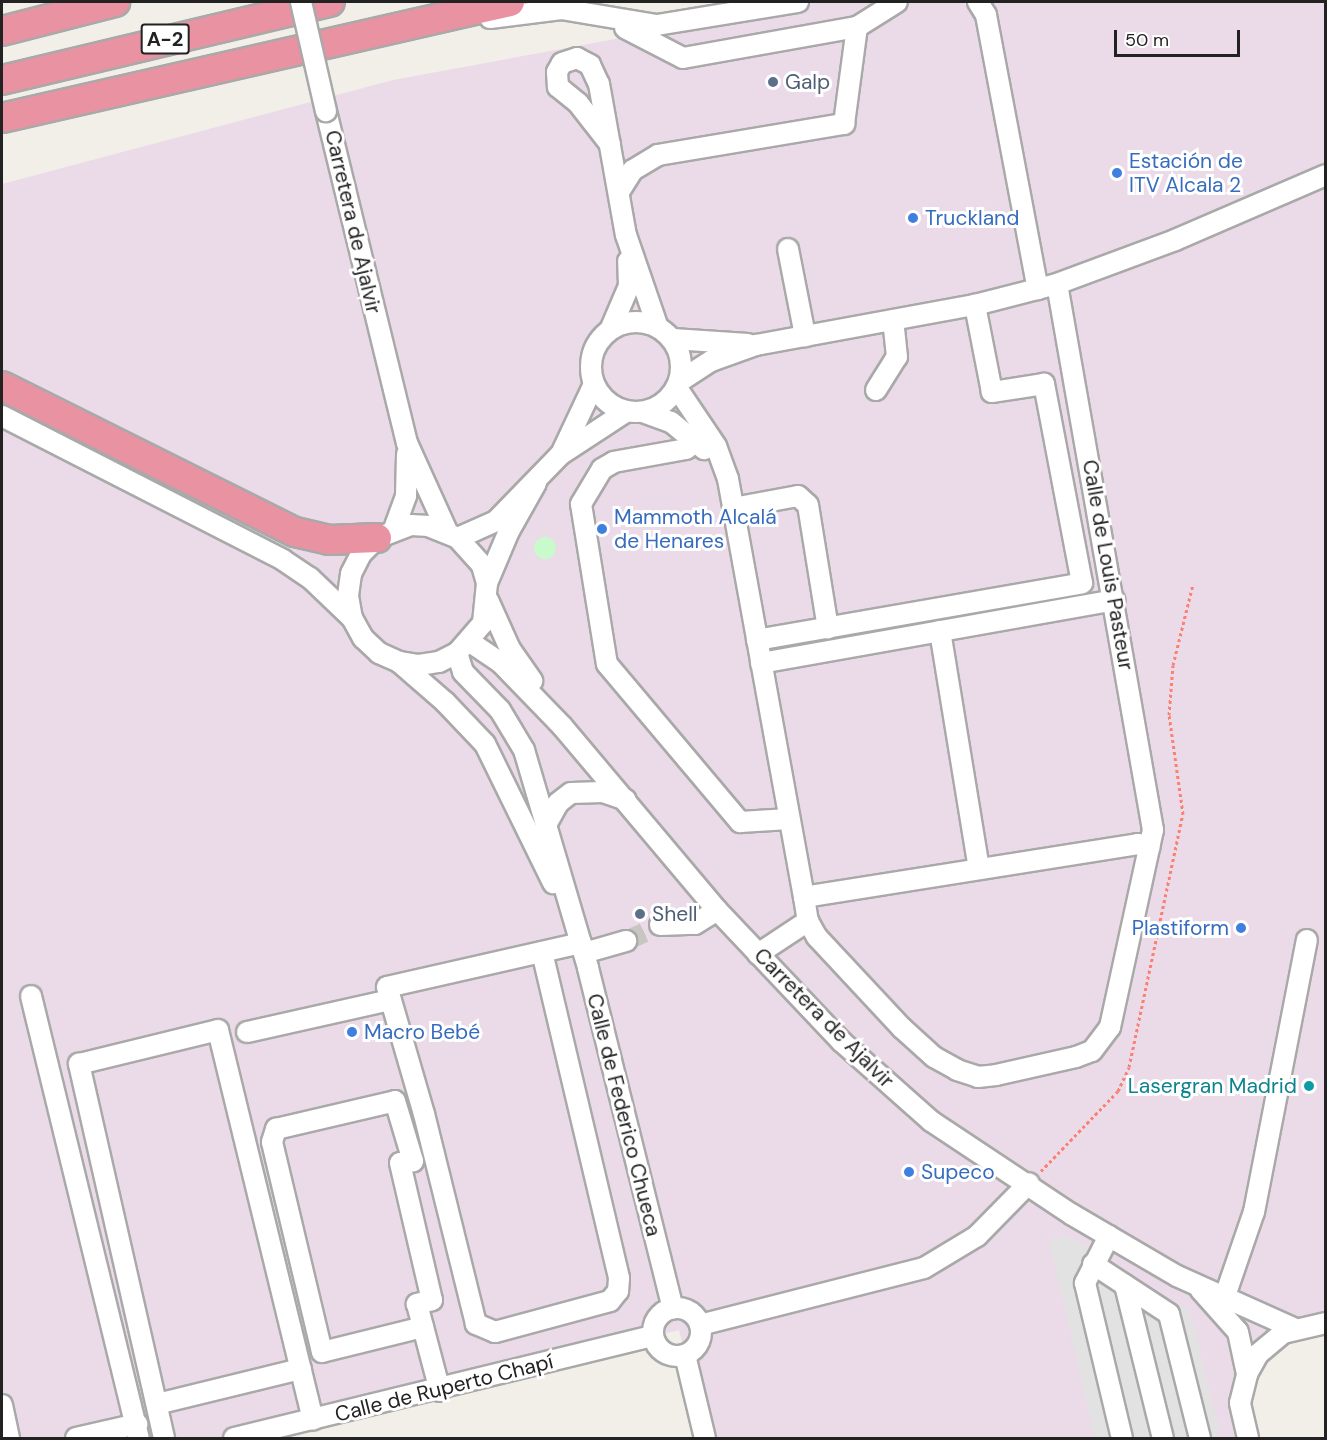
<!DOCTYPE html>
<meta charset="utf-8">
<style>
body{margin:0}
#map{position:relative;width:1327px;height:1440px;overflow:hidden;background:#f2efe9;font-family:"DM Sans",sans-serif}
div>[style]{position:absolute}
.industrial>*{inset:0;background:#ebdbe8}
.park>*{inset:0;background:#c8facc}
.round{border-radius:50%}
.parking>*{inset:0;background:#e2e2e2}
.minor-tunnel>*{height:20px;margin-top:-10px;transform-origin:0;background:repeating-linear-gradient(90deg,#c8c6c1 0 20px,transparent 0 30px)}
.path>*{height:3px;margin-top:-1.5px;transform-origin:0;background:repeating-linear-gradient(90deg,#fa8072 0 3px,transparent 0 6px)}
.roads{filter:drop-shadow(2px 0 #a9a9a9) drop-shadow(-2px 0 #a9a9a9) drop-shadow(0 2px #a9a9a9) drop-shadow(0 -2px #a9a9a9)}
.minor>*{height:20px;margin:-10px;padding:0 10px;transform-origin:10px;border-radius:10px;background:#fff}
.minor>.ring{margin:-10px;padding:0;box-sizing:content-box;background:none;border:20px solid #fff;border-radius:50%}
.highway>*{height:28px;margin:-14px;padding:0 14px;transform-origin:14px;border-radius:14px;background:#e892a2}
.bridges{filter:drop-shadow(2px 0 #a9a9a9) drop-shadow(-2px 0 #a9a9a9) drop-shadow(0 2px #a9a9a9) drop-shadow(0 -2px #a9a9a9)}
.minor-bridge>*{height:20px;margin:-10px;padding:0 10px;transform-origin:10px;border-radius:10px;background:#fff}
.dots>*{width:16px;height:16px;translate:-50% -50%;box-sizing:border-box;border:3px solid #fff;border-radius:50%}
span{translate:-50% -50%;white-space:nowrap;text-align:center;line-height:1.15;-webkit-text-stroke:6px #fff;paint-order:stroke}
.shield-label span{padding:2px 4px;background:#fff;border:2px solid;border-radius:4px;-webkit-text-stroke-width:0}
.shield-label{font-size:20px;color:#222;font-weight:700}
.service-label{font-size:21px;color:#4e5e75}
.left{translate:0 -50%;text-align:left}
.shop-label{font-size:21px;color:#366cbe}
.right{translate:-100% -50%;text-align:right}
.street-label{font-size:21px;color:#222}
.culture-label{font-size:21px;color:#0d838f}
.frame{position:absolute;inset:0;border:3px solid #222;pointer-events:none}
.scale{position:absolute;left:1114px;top:30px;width:126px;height:27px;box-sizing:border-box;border:3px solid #222;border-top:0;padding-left:8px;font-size:18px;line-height:21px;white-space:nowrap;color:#222;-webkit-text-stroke:4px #fff;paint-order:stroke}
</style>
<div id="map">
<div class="industrial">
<div style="clip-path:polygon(816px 2px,1325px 2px,1325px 1323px,1305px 1325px,1247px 1374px,1248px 1438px,705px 1438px,679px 1330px,234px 1438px,2px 1438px,2px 184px,393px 80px)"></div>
</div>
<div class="park">
<div class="round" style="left:534px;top:537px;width:22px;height:22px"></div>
</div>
<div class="parking">
<div style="clip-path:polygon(1064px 1233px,1190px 1311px,1219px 1430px,1214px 1438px,1095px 1438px,1049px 1240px,1062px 1238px)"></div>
</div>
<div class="minor-tunnel">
<div style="left:626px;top:941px;width:38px;rotate:-25deg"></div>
</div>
<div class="path">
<div style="left:1041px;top:1171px;width:111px;rotate:-46.1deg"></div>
<div style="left:1118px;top:1091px;width:26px;rotate:-65deg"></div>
<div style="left:1129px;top:1067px;width:259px;rotate:-78deg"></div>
<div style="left:1183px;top:814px;width:100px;rotate:-98deg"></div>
<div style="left:1169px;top:715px;width:50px;rotate:-85.4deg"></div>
<div style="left:1173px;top:665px;width:83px;rotate:-76.1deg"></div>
</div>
<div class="roads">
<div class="minor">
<div style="left:978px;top:2px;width:15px;rotate:58deg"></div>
<div style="left:986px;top:15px;width:279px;rotate:79.3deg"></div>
<div style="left:490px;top:18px;width:72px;rotate:-7.2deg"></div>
<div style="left:561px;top:9px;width:97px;rotate:9.5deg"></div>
<div style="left:657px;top:25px;width:143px;rotate:-9.3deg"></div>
<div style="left:625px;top:28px;width:65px;rotate:27.3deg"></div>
<div style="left:683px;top:58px;width:177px;rotate:-10.1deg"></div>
<div style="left:857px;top:27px;width:47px;rotate:-32deg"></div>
<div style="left:326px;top:111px;width:342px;rotate:76.3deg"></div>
<div style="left:407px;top:443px;width:97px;rotate:65.6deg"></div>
<div style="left:610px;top:144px;width:52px;rotate:-128deg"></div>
<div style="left:578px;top:103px;width:26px;rotate:-141deg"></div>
<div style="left:558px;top:87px;width:15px;rotate:-94deg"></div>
<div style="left:557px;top:72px;width:10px;rotate:-61deg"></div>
<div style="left:562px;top:63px;width:16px;rotate:-18deg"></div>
<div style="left:577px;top:58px;width:15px;rotate:28deg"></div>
<div style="left:590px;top:65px;width:21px;rotate:65deg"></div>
<div style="left:599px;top:84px;width:153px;rotate:79.9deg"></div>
<div style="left:626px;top:235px;width:95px;rotate:71deg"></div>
<div style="left:619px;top:192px;width:26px;rotate:-58deg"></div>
<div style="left:633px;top:170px;width:29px;rotate:-31deg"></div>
<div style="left:658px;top:155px;width:189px;rotate:-9.5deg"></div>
<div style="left:844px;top:124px;width:98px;rotate:-82.4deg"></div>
<div style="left:788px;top:249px;width:89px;rotate:78.9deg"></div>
<div class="ring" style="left:591px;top:322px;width:70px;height:70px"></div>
<div style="left:611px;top:328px;width:46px;rotate:-66.8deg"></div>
<div style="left:629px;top:286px;width:25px;rotate:-92deg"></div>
<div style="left:673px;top:339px;width:75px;rotate:3.8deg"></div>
<div style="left:680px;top:381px;width:37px;rotate:-33deg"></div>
<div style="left:711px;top:361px;width:48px;rotate:-19.6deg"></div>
<div style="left:756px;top:345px;width:223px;rotate:-10.4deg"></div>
<div style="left:975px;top:305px;width:85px;rotate:-14.4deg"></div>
<div style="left:1057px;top:284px;width:126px;rotate:-20.4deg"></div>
<div style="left:1175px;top:240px;width:164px;rotate:-23.3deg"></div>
<div style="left:677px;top:388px;width:70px;rotate:56.1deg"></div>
<div style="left:716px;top:446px;width:35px;rotate:70deg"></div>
<div style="left:728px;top:479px;width:425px;rotate:79.7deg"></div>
<div style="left:804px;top:897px;width:24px;rotate:81deg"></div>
<div style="left:808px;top:921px;width:18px;rotate:61deg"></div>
<div style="left:817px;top:937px;width:125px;rotate:47deg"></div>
<div style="left:902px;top:1028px;width:43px;rotate:42.2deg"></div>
<div style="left:934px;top:1057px;width:26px;rotate:29deg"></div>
<div style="left:957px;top:1070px;width:22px;rotate:18deg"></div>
<div style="left:978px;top:1077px;width:18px;rotate:-6deg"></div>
<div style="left:996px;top:1075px;width:82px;rotate:-12.7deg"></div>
<div style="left:1076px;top:1057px;width:17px;rotate:-21deg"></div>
<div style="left:1092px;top:1051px;width:30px;rotate:-53deg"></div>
<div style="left:1110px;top:1027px;width:202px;rotate:-77.7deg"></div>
<div style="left:1153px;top:830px;width:554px;rotate:-99.97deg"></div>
<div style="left:876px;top:390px;width:39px;rotate:-58deg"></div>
<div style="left:897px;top:357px;width:37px;rotate:-96deg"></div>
<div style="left:643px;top:412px;width:30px;rotate:20deg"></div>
<div style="left:671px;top:422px;width:43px;rotate:39.3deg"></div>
<div style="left:2px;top:416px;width:316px;rotate:27.1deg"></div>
<div style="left:283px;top:560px;width:32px;rotate:34deg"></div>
<div style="left:310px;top:578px;width:58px;rotate:43.6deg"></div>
<div style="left:696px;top:440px;width:13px;rotate:138deg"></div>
<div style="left:686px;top:449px;width:73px;rotate:169.8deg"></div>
<div style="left:614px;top:462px;width:14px;rotate:150deg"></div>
<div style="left:602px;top:469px;width:41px;rotate:121deg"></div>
<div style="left:581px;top:504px;width:162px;rotate:80.8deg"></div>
<div style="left:607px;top:664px;width:207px;rotate:49.9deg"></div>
<div style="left:740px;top:822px;width:49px;rotate:-3.5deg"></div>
<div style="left:562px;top:452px;width:75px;rotate:-64.8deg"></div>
<div style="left:733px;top:508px;width:66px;rotate:-10.5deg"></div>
<div style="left:798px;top:496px;width:13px;rotate:42deg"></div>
<div style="left:808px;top:505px;width:125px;rotate:80.8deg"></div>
<div style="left:394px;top:529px;width:35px;rotate:-70deg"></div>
<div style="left:406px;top:496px;width:42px;rotate:-88.6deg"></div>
<div style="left:458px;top:538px;width:42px;rotate:-24.1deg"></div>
<div style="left:496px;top:521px;width:92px;rotate:-45.9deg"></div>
<div style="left:560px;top:455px;width:80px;rotate:-33.3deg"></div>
<div style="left:487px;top:583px;width:19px;rotate:-106deg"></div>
<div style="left:482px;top:565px;width:36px;rotate:-132deg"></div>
<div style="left:458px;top:538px;width:31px;rotate:-158deg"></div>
<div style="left:429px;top:526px;width:18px;rotate:-177deg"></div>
<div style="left:411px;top:525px;width:36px;rotate:159deg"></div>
<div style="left:377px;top:538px;width:23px;rotate:135deg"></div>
<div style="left:361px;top:554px;width:22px;rotate:117deg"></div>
<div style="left:351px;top:574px;width:22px;rotate:98deg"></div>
<div style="left:348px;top:596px;width:22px;rotate:80deg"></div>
<div style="left:352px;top:618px;width:23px;rotate:61deg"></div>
<div style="left:363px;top:638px;width:22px;rotate:43deg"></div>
<div style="left:379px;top:653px;width:22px;rotate:24deg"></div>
<div style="left:399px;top:662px;width:20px;rotate:9deg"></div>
<div style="left:419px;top:665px;width:20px;rotate:-9deg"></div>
<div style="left:439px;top:662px;width:20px;rotate:-27deg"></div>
<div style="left:457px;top:653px;width:40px;rotate:-49deg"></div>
<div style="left:483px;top:623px;width:40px;rotate:-84.3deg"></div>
<div style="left:487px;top:583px;width:56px;rotate:-67.1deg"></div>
<div style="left:509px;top:531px;width:55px;rotate:-60.6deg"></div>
<div style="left:488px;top:600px;width:54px;rotate:65.8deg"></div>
<div style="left:510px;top:649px;width:39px;rotate:55deg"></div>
<div style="left:940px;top:631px;width:241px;rotate:80.7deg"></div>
<div style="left:757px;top:640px;width:330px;rotate:-9.9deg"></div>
<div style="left:1082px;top:583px;width:203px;rotate:-100.8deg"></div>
<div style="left:1044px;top:384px;width:53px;rotate:171.3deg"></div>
<div style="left:992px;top:392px;width:89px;rotate:-101.1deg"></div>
<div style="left:470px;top:642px;width:37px;rotate:34deg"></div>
<div style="left:501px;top:663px;width:88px;rotate:45.9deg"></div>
<div style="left:562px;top:726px;width:241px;rotate:49.9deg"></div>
<div style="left:717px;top:910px;width:182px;rotate:46.6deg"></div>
<div style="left:842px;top:1042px;width:119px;rotate:41.6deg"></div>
<div style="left:931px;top:1121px;width:168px;rotate:33.6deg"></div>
<div style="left:1071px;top:1214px;width:123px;rotate:30.3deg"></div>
<div style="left:1177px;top:1276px;width:127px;rotate:24.1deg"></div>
<div style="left:457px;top:653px;width:20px;rotate:72deg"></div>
<div style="left:463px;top:672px;width:53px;rotate:45.8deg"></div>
<div style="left:500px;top:710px;width:47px;rotate:59deg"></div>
<div style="left:524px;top:750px;width:227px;rotate:73.6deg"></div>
<div style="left:588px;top:968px;width:351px;rotate:76deg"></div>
<div style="left:399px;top:662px;width:61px;rotate:41deg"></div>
<div style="left:445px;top:702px;width:58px;rotate:46.4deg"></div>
<div style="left:485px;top:744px;width:155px;rotate:63.9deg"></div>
<div style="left:761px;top:663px;width:359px;rotate:-10.1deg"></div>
<div style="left:546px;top:825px;width:25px;rotate:-61deg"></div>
<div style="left:558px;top:803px;width:16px;rotate:-38deg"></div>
<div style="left:571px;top:793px;width:32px;rotate:-2deg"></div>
<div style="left:603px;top:792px;width:24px;rotate:19deg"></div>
<div style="left:804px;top:897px;width:338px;rotate:-9deg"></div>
<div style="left:1138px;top:844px;width:12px;rotate:14deg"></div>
<div style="left:660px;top:925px;width:35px;rotate:-2deg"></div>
<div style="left:695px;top:924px;width:26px;rotate:-32deg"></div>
<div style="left:542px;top:952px;width:335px;rotate:76.7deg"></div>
<div style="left:619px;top:1278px;width:13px;rotate:94deg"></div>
<div style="left:618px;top:1291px;width:13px;rotate:129deg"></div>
<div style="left:610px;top:1301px;width:119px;rotate:164.9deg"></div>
<div style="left:495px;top:1332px;width:21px;rotate:-157deg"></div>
<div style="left:476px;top:1324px;width:216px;rotate:-103.9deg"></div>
<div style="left:424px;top:1114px;width:132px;rotate:-106.2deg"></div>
<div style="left:387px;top:987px;width:199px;rotate:-12.8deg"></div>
<div style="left:584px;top:953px;width:44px;rotate:-15.9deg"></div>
<div style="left:758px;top:954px;width:60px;rotate:-33.4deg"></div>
<div style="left:31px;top:996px;width:455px;rotate:76.3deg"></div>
<div style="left:247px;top:1032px;width:147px;rotate:-12.6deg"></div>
<div style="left:1109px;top:1236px;width:53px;rotate:117.1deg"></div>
<div style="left:1085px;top:1283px;width:159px;rotate:76.6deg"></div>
<div style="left:1093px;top:1264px;width:91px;rotate:33.3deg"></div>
<div style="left:1169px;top:1314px;width:128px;rotate:76deg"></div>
<div style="left:1125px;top:1285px;width:158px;rotate:76.1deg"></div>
<div style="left:1200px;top:1289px;width:57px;rotate:48.5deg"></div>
<div style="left:1238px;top:1332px;width:43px;rotate:77.9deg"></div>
<div style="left:1225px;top:1296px;width:89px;rotate:-71deg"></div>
<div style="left:1254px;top:1212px;width:277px;rotate:-79deg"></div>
<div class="ring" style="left:653px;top:1308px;width:28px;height:28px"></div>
<div style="left:700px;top:1325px;width:231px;rotate:-14.3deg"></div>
<div style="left:924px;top:1268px;width:62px;rotate:-31.1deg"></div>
<div style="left:977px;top:1236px;width:74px;rotate:-45.5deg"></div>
<div style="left:423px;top:1327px;width:104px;rotate:166.1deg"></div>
<div style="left:322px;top:1352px;width:216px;rotate:-103.4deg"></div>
<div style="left:272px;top:1142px;width:14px;rotate:-73deg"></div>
<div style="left:276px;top:1129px;width:122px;rotate:-13.2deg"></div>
<div style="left:395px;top:1101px;width:63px;rotate:73.3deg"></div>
<div style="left:413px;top:1161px;width:13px;rotate:171deg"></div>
<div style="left:400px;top:1163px;width:141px;rotate:76.9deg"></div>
<div style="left:432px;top:1300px;width:16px;rotate:165deg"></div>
<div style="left:417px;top:1304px;width:90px;rotate:75.2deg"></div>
<div style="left:685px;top:1355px;width:85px;rotate:76.5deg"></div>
<div style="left:157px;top:1404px;width:148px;rotate:-13.7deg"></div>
<div style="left:2px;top:1405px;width:34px;rotate:78deg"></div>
<div style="left:76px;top:1438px;width:63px;rotate:-12.9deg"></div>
<div style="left:164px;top:1438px;width:384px;rotate:-102.8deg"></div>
<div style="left:79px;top:1064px;width:143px;rotate:-13.7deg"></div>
<div style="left:218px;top:1030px;width:401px;rotate:76.3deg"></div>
<div style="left:234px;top:1438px;width:431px;rotate:-13.7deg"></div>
<div style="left:1248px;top:1438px;width:36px;rotate:-103deg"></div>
<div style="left:1240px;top:1403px;width:30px;rotate:-76deg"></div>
<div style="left:1247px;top:1374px;width:23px;rotate:-61deg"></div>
<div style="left:1258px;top:1354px;width:33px;rotate:-40deg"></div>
<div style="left:1283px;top:1333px;width:44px;rotate:-13.1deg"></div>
</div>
<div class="highway">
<div style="left:2px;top:31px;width:117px;rotate:-14.4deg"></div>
<div style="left:2px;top:80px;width:337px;rotate:-13.4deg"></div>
<div style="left:2px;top:118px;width:521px;rotate:-12.86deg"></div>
<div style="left:2px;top:386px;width:327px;rotate:26.5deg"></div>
<div style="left:295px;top:532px;width:35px;rotate:13deg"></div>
<div style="left:329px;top:540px;width:48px;rotate:-2.4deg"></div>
</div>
</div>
<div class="bridges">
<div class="minor-bridge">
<div style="left:301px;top:2px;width:112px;rotate:77.1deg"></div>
</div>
</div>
<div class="dots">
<div style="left:773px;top:82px;background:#5c6f8a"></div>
<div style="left:1117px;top:173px;background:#3f7fe0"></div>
<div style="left:913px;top:218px;background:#3f7fe0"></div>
<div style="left:602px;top:529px;background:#3f7fe0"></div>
<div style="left:640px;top:914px;background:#5c6f8a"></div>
<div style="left:1241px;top:928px;background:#3f7fe0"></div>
<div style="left:352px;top:1032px;background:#3f7fe0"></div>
<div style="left:1309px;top:1086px;background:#0f9aa8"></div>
<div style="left:909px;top:1172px;background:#3f7fe0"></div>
</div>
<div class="shield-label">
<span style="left:165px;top:39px">A-2</span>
</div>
<div class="service-label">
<span class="left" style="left:785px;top:82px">Galp</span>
<span class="left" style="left:652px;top:914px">Shell</span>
</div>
<div class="shop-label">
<span class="left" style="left:1129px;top:173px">Estación de<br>ITV Alcala 2</span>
<span class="left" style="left:925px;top:218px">Truckland</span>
<span class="left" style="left:614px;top:529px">Mammoth Alcalá<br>de Henares</span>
<span class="right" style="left:1229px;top:928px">Plastiform</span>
<span class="left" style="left:364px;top:1032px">Macro Bebé</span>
<span class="left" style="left:921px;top:1172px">Supeco</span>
</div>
<div class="street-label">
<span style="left:353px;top:222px;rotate:77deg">Carretera de Ajalvir</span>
<span style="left:1108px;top:565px;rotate:80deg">Calle de Louis Pasteur</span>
<span style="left:824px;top:1018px;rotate:45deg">Carretera de Ajalvir</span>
<span style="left:624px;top:1115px;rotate:76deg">Calle de Federico Chueca</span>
<span style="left:444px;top:1388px;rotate:-14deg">Calle de Ruperto Chapí</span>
</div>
<div class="culture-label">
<span class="right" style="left:1297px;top:1086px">Lasergran Madrid</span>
</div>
<div class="frame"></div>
<div class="scale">50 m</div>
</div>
